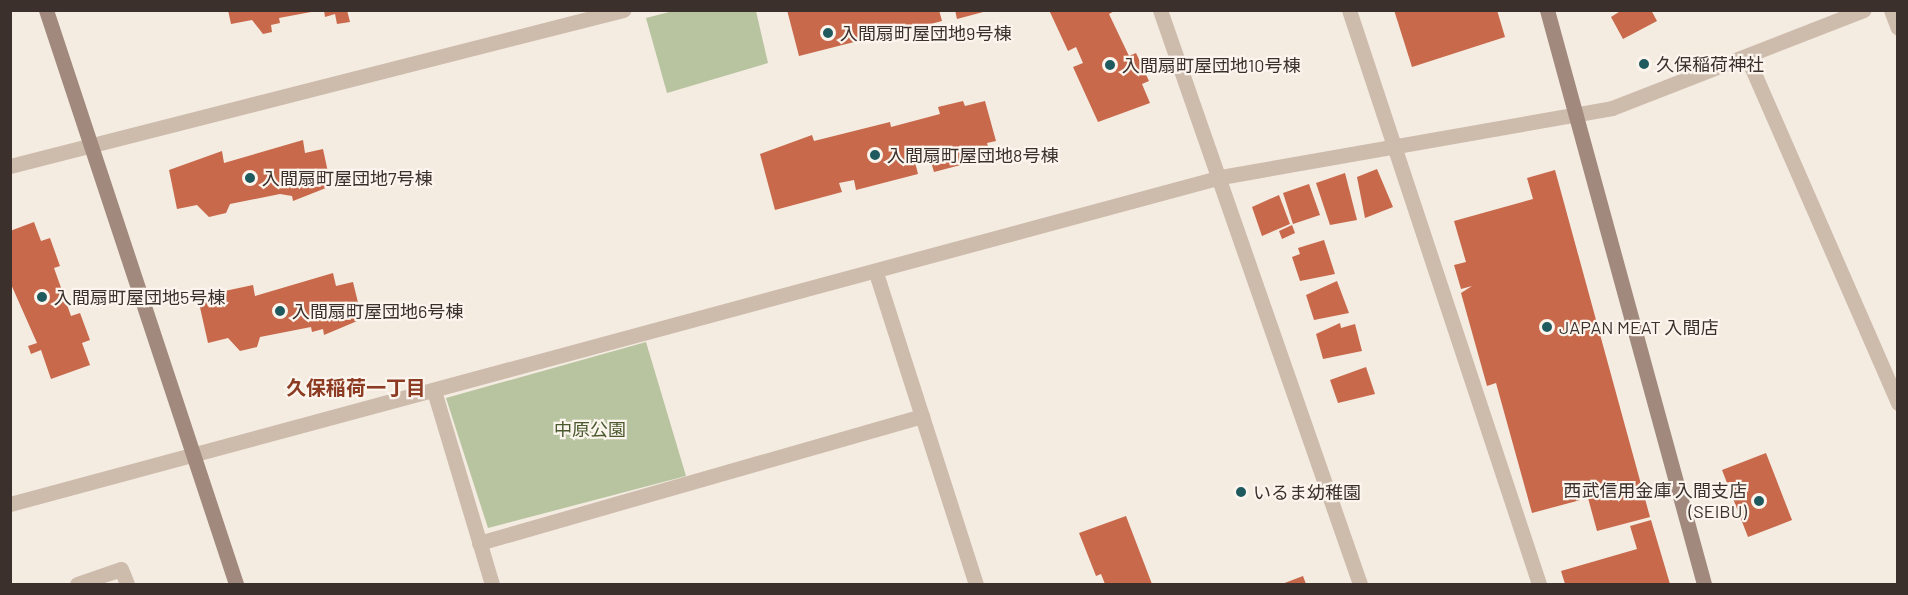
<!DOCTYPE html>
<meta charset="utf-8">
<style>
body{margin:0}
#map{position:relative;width:1908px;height:595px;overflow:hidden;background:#f4ebe1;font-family:Barlow,"Noto Sans JP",sans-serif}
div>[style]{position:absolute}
.green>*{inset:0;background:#b8c4a0}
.building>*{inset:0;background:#c8694b}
.street>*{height:15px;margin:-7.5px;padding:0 7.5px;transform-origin:7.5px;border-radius:7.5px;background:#cdbbac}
.secondary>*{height:15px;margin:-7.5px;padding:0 7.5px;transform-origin:7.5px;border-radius:7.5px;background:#a18a7d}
.dots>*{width:16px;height:16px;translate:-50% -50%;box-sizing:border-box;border:3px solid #fbf5ee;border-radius:50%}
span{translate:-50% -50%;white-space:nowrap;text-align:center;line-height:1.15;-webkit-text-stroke:4.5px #fbf5ee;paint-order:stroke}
.poi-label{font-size:18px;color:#3b302b}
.left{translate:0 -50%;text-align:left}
.right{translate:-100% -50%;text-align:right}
.park-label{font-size:18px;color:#4a5a2e}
.neighbourhood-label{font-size:20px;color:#8c3b22;font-weight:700}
.frame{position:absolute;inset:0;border:12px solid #3b302b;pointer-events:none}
</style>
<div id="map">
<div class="green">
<div style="clip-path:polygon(677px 10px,756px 11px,768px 63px,667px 93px,646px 18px)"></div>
<div style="clip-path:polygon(646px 342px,686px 476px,488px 528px,446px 398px)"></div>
</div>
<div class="building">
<div style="clip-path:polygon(228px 10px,310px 10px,311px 12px,279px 18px,280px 23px,271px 25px,272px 32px,263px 34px,252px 20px,231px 24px)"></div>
<div style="clip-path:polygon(324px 10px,347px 10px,350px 22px,337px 24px,335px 14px,325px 17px)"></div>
<div style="clip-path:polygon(787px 10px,939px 10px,942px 21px,881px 37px,878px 26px,863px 30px,866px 39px,799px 56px)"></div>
<div style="clip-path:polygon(955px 10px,987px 10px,987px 11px,957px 19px)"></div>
<div style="clip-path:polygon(1049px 10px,1116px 10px,1109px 14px,1129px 56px,1136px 53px,1149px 81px,1142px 84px,1150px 103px,1098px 122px,1073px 67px,1083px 63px,1076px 47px,1068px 51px)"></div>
<div style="clip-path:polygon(1394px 10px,1497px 10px,1505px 37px,1412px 67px)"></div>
<div style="clip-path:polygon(1622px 10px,1651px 10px,1657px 21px,1623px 39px,1611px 17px)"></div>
<div style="clip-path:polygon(963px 101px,965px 106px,985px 101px,996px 141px,987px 143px,991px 157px,934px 172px,930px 159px,915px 162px,918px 174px,856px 190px,854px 180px,839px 183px,842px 192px,775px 210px,760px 154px,812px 135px,814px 141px,890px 122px,891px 127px,940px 114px,938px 107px)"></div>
<div style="clip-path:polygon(303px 140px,305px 153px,323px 149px,331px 186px,293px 201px,292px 196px,280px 194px,230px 204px,226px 213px,209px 217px,197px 205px,177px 209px,169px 170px,222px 151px,224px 163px)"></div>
<div style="clip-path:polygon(1377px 169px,1393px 207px,1365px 218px,1357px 177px)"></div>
<div style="clip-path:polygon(1555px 170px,1650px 517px,1597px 531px,1588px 498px,1532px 513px,1496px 383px,1487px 386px,1461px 293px,1472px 286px,1461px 289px,1454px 265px,1466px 262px,1454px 221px,1533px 199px,1527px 178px)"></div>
<div style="clip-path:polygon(1345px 173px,1357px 220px,1330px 225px,1316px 183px)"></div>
<div style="clip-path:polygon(1309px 184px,1320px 215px,1293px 224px,1283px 193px)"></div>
<div style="clip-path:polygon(1279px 195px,1290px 224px,1262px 236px,1252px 207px)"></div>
<div style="clip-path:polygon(34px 222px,41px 241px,50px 238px,60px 266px,54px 268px,71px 316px,80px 313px,90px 340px,82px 343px,90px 365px,51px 379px,41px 350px,31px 354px,28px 346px,37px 343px,10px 282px,10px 231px)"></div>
<div style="clip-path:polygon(1292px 225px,1295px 233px,1282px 239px,1279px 231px)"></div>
<div style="clip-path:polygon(1324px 240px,1335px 274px,1300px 281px,1292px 257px,1300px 254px,1298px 248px)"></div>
<div style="clip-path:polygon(333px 273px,336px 286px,353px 282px,362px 319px,324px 335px,323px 329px,312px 332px,311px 327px,260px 337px,257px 347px,240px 351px,228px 338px,208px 343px,199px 303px,221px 299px,220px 292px,253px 285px,255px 296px)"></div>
<div style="clip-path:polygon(1337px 281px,1349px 313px,1314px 320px,1306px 295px)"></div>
<div style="clip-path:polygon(1340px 323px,1341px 328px,1355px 324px,1362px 351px,1323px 359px,1316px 334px)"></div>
<div style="clip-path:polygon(1366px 367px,1375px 394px,1338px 403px,1330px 380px)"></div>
<div style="clip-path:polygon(1766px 453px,1792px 520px,1748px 537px,1722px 470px)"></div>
<div style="clip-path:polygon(1126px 516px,1152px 584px,1105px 584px,1101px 574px,1096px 576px,1079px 533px)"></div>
<div style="clip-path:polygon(1651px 520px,1670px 584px,1565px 584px,1561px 571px,1637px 549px,1630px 526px)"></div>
<div style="clip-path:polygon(1303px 576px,1306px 584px,1282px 584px)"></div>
</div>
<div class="street">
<div style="left:1160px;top:10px;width:608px;rotate:70.79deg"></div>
<div style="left:1349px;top:10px;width:605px;rotate:71.68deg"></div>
<div style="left:1891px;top:10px;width:19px;rotate:69deg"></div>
<div style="left:1747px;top:57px;width:378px;rotate:66.4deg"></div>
<div style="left:10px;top:166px;width:633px;rotate:-14.28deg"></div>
<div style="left:876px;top:273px;width:327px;rotate:72.2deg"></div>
<div style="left:434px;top:391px;width:202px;rotate:73.3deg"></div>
<div style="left:10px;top:504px;width:1254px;rotate:-15.11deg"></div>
<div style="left:1221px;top:177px;width:397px;rotate:-10deg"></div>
<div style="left:1612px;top:108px;width:270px;rotate:-21.3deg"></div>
<div style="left:479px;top:543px;width:461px;rotate:-16deg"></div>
<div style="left:77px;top:584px;width:46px;rotate:-18.8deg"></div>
<div style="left:121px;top:569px;width:16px;rotate:68deg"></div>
</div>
<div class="secondary">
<div style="left:46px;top:10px;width:605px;rotate:71.68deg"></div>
<div style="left:1547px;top:10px;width:595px;rotate:74.7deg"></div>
</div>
<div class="dots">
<div style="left:828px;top:33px;background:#1f5a5e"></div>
<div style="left:1644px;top:64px;background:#1f5a5e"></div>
<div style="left:1110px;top:65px;background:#1f5a5e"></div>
<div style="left:875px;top:155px;background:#1f5a5e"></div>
<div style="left:250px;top:178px;background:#1f5a5e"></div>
<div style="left:42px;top:297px;background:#1f5a5e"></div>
<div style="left:280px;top:311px;background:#1f5a5e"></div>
<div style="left:1547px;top:327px;background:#1f5a5e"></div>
<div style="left:1241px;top:492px;background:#1f5a5e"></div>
<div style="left:1759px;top:501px;background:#1f5a5e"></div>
</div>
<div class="poi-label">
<span class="left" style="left:840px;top:33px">入間扇町屋団地9号棟</span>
<span class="left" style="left:1656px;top:64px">久保稲荷神社</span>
<span class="left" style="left:1122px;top:65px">入間扇町屋団地10号棟</span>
<span class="left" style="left:887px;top:155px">入間扇町屋団地8号棟</span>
<span class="left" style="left:262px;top:178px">入間扇町屋団地7号棟</span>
<span class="left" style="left:54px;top:297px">入間扇町屋団地5号棟</span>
<span class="left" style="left:292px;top:311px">入間扇町屋団地6号棟</span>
<span class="left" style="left:1559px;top:327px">JAPAN MEAT 入間店</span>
<span class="right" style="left:1747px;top:501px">西武信用金庫 入間支店<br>(SEIBU)</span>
<span class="left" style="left:1253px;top:492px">いるま幼稚園</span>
</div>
<div class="park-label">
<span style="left:590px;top:429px">中原公園</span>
</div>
<div class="neighbourhood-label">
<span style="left:356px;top:387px">久保稲荷一丁目</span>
</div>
<div class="frame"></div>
</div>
